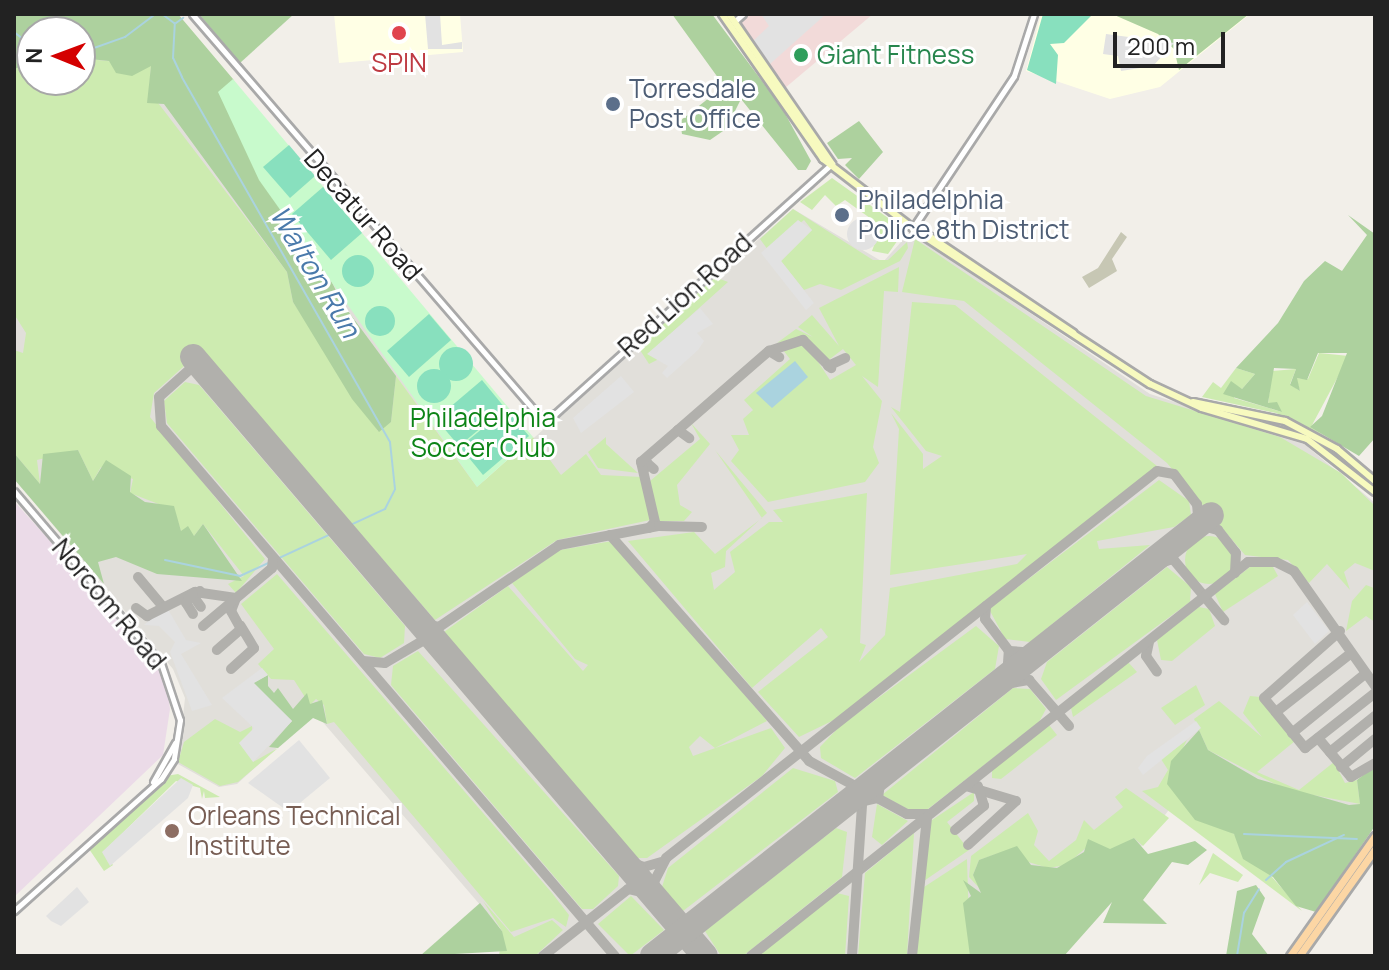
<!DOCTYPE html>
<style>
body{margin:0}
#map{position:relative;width:1389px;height:970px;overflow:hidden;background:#f2efe9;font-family:Manrope,sans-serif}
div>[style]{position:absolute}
.commercial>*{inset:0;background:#f2dad9}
.industrial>*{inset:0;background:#ebdbe8}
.education>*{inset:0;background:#ffffe5}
.airport>*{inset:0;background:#e1dfda}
.construction>*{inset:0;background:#c7c7b4}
.grass>*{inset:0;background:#cdebb0}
.round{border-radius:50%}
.forest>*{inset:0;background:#add19e}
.park>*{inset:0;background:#c8facc}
.pitch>*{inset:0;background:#88e0be}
.parking>*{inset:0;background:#e2e2e2}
.water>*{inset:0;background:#aad3df}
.stream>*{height:2px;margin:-1px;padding:0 1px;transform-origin:1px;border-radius:1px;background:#aad3df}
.taxiway>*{height:10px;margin:-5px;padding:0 5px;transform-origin:5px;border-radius:5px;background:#b1b0ac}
.runway>*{height:26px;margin:-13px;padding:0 13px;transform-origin:13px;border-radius:13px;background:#b1b0ac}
.roads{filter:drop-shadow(2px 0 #a9a9a9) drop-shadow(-2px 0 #a9a9a9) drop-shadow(0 2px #a9a9a9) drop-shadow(0 -2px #a9a9a9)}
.tertiary>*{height:5px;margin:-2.5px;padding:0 2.5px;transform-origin:2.5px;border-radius:2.5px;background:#fff}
.secondary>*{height:6px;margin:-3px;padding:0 3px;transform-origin:3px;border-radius:3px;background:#f7fabf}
.primary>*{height:7px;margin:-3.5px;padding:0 3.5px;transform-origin:3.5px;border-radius:3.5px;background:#fcd6a4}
.dots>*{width:22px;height:22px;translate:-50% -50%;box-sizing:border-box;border:4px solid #fff;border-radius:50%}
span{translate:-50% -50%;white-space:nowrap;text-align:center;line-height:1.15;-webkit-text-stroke:6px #fff;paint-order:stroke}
.leisure-label{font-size:26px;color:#27864d}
.left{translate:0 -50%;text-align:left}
.health-label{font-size:26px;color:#be3a42}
.service-label{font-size:26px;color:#4e5e75}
.street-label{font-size:26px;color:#222}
.park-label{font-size:26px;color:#0c8416}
.education-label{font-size:26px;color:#785e54}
.water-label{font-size:28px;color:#4a7aab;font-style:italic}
.frame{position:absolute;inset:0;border:16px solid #222;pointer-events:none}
.north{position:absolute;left:16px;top:16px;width:80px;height:80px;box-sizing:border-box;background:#fff;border:2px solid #a7a7a7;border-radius:50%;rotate:271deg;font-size:22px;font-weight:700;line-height:32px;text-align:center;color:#222}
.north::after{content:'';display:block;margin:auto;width:28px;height:36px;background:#d40000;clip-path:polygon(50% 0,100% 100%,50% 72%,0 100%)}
.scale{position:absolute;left:1113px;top:32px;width:112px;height:36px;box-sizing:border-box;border:4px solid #222;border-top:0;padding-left:10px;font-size:24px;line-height:28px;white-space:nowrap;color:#222;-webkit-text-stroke:6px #fff;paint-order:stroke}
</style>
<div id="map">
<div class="commercial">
<div style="clip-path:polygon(749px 14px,873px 14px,785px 88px,738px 23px)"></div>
</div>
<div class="industrial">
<div style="clip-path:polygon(14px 501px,164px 668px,170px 709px,163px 755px,14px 897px)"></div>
</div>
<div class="education">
<div style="clip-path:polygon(334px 14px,460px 14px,463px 52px,339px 63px)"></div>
<div style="clip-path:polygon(1041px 14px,1250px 14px,1160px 87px,1110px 99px,1026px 71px)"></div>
</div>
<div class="airport">
<div style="clip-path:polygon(evenodd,14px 14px,108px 14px,259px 180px,484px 482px,793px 209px,883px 262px,910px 232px,1150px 394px,1303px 443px,1375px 503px,1375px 820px,1171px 807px,1058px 956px,504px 956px,506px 935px,315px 713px,237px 784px,219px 787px,178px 764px,185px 698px,173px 669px,14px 478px,14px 14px,32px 32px,80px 32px,80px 80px,32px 80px,32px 32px)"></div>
</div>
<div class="construction">
<div style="clip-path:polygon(1121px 232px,1127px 237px,1112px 259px,1117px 271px,1089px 288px,1082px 277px,1098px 268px)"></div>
</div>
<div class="grass">
<div style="clip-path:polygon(80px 58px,151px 66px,149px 91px,287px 272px,293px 302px,378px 431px,391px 422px,396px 376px,477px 487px,533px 437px,561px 475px,586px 454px,601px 475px,642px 477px,650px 520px,557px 540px,435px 620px,202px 350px,154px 393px,150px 417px,265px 559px,236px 593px,228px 584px,244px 576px,203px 524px,194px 536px,181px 531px,174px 510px,130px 493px,133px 479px,101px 467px,93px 481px,78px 450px,37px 460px,40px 484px,14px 453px,14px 350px,23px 353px,26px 333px,14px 314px,14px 69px,32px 63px,32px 80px,80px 80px)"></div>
<div style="clip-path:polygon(832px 178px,905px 230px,888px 254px,872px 251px,881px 226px,845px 200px,836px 206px,825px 195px,812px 210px,800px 202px)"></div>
<div style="clip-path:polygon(793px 209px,873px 260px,888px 260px,907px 242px,908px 248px,900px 261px,841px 290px,820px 284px,804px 290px,781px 261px,812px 230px,804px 220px,768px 250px,760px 239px)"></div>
<div style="clip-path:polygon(915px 239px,1146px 396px,1280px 437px,1341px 473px,1375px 506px,1375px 571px,1355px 563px,1344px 572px,1350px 590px,1327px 564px,1309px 583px,1288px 560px,1245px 555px,1167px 463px,964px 301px,902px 292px)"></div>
<div style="clip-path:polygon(899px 267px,898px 292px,884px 291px,878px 387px,862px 376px,882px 401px,873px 447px,879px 463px,865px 482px,768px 502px,731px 461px,739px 450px,731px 435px,749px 435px,743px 419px,753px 410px,744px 400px,790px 359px,783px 350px,793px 342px,807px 345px,830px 380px,856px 365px,843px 349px,826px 362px,803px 337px,777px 343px,796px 329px,813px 337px,798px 327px,812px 315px,839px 346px,819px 308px)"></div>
<div style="clip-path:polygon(715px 277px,728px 282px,648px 354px,661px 358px,649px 364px,638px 347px)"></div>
<div style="clip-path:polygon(912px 302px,955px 305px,1157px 466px,834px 720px,799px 737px,758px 692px,828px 637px,821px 628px,752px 688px,628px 541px,694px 532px,715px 554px,762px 518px,715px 450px,767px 513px,726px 551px,725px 567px,711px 573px,714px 590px,735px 572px,730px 552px,769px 522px,783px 522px,773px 510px,867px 493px,860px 643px,866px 645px,859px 662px,885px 635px,890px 588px,1017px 564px,1027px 554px,890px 575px,899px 429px,891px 413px,923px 454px,923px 469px,942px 456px,926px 451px,891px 407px,900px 412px)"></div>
<div style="clip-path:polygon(1319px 353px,1349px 356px,1311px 427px,1325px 436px,1276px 413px,1202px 397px,1213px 382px,1221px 388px,1236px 368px,1255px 374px,1242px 389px,1235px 387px,1234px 398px,1282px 412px,1268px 404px,1272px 371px,1296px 369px,1290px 384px,1300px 391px,1296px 378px,1308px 379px)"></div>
<div style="clip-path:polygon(185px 382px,199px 385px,405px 626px,404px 643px,380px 658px,364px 654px,167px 423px,164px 401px)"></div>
<div style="clip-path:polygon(691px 423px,710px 444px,677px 485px,680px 505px,692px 512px,684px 521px,657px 521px,650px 481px,700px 439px)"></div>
<div style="clip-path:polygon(606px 437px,606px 444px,638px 473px,598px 468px,588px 452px)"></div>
<div style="clip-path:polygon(1159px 480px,1189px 501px,1191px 515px,1174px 527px,1097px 541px,1099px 549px,1150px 545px,1030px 642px,1005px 639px,989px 609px)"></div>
<div class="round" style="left:1185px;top:536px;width:48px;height:48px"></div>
<div style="clip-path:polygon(612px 541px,767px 721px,715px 748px,700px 736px,689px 747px,693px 756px,771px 728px,785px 748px,762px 776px,647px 858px,637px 858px,444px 632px,508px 586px,583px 671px,588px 665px,575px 659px,512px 583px,560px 550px)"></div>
<div style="clip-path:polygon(1167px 567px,1191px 587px,1190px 602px,1056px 700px,1041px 679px,1047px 662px)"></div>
<div style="clip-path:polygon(1250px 567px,1273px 567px,1278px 576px,1223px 612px,1215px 594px)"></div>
<div style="clip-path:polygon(277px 574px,552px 893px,569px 915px,566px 927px,553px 918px,511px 932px,334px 722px,327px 724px,324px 705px,316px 699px,310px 705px,294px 680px,271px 679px,258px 664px,274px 649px,241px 604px)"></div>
<div style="clip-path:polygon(1366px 585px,1374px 588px,1375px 622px,1366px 616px,1346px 631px,1352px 601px)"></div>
<div style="clip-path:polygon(1199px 607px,1209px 609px,1215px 626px,1172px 661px,1161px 660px,1157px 640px)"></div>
<div style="clip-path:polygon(976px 626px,999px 646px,995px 669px,855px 778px,821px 758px,820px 747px,840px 726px)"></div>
<div style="clip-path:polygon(418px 651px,619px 876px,618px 886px,593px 909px,582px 909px,391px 685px,393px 666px)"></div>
<div style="clip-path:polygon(1128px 662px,1137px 672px,1073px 717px,1071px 708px)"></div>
<div style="clip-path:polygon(1196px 685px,1205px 705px,1175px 725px,1161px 708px)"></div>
<div style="clip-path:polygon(1013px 688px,1030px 689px,1046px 709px,1039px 722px,928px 809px,911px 811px,882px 795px)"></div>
<div style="clip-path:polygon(1250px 696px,1260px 697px,1295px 741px,1257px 772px,1299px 790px,1334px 762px,1345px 783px,1357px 780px,1360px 804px,1287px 790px,1208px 750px,1194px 719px,1219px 701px,1262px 737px,1243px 713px)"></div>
<div style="clip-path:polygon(215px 719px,240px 732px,252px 726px,253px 762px,278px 748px,238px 782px,220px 786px,178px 762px,184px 742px)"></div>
<div style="clip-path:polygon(1049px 725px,1057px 735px,1001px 779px,992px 778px,992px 770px)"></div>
<div style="clip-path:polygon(1187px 740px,1171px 772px,1206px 818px,1234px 834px,1302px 911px,1142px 791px,1158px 787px,1168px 770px,1161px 759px)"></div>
<div style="clip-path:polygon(793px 768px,835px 781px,838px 792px,683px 911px,662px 887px,668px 868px)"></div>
<div style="clip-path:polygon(178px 774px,220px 797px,205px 798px,204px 791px,202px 799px,200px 788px,176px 781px,103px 852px,113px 865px,104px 871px,89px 849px,166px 776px)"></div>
<div style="clip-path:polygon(1126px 788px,1169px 818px,1143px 846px,1134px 838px,1111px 850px,1087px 847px,1066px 865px,1048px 868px,999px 853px,979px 860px,973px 875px,981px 890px,969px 877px,971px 856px,1028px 813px,1038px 831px,1034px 845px,1049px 861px,1076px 840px,1084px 820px,1094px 830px,1123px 807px,1115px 797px)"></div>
<div style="clip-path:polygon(974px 792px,974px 801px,947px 822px,969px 850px,921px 883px,929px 822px)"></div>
<div style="clip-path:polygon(877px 804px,908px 821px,882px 845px,872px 837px)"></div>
<div style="clip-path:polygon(836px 828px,847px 832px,842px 877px,743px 956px,721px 956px,705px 931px)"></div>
<div style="clip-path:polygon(914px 833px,907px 956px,858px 956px,865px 873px)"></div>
<div style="clip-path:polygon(1213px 853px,1243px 875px,1238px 882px,1210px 873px,1199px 885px)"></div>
<div style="clip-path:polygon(967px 859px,970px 956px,916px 956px,921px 889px)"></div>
<div style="clip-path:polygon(837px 893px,849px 896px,845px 956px,757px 956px)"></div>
<div style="clip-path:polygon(631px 896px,664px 930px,630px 956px,598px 924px)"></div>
<div style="clip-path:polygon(483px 901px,514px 937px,552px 920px,563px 930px,535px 956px,499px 956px,502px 931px)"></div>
</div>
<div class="forest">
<div style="clip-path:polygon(14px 14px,178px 14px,233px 79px,342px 303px,396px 376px,391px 422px,379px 432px,352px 399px,293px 302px,287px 272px,164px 104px,147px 103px,151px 66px,132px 76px,116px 73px,109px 61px,80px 58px,80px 32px,32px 32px,32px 63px,14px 69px)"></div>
<div style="clip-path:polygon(199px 14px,294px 14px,240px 63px)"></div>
<div style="clip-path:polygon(672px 14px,712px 14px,782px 108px,811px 161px,806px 170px,798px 170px,741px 99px,726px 129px,710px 140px,682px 134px,680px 121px,724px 86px)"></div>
<div style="clip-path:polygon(1112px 14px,1249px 14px,1179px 70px,1174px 49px,1158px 34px)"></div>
<div style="clip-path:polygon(859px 121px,883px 152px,859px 179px,845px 165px,852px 158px,838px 159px,827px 143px)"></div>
<div style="clip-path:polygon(1348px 215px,1375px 234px,1375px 438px,1359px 456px,1310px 427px,1322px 416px,1347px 353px,1318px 353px,1307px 380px,1297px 378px,1300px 391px,1290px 385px,1296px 369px,1274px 368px,1268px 403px,1277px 402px,1282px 412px,1223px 394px,1231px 381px,1242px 389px,1255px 374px,1236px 368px,1278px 323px,1304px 281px,1325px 261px,1342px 271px,1367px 235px)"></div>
<div style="clip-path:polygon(78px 450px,93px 481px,106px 460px,131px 476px,130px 492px,145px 502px,174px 506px,181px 531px,188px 526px,194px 536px,203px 524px,242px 581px,157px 574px,116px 557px,98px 562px,104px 584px,14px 479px,14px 453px,40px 484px,43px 454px)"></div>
<div style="clip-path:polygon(268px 675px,268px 686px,274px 693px,278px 688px,293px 709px,307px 693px,310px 704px,322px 700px,327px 724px,313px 718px,278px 748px,269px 747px,292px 721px,253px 683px)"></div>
<div style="clip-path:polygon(1199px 730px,1208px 750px,1258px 779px,1349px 805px,1360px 804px,1357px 780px,1375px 766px,1375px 826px,1316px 912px,1296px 906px,1273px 877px,1243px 859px,1234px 834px,1195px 820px,1167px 784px,1171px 761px)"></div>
<div style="clip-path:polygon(1134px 838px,1148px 854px,1195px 841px,1207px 850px,1188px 865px,1172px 862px,1143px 900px,1167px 924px,1103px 923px,1112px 902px,1064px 956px,970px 956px,963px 903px,971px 896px,963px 880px,981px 893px,973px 875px,979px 860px,1017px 846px,1031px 865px,1057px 868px,1084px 852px,1088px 839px,1110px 849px)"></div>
<div style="clip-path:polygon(1256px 885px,1265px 898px,1252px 934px,1269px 956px,1226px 956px,1237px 891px)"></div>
<div style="clip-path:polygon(480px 903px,502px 931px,507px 951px,420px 956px)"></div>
</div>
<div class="park">
<div style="clip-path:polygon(233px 79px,533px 437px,477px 487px,259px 180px,218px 92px)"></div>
</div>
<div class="pitch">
<div style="clip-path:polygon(1043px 14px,1093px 14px,1064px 43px,1050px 44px,1058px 55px,1056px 84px,1027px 70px)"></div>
<div style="clip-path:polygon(289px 145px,315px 176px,290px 198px,263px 167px)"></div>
<div style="clip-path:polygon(323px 187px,362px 233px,331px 260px,292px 214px)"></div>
<div class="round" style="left:342px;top:255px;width:32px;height:32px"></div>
<div class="round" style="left:365px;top:306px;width:30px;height:30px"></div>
<div style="clip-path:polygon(429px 314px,451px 340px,409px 377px,387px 351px)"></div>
<div class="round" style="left:439px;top:347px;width:34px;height:34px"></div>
<div class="round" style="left:417px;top:369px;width:34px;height:34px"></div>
<div style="clip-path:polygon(482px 380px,505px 408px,459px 446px,436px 419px)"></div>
<div style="clip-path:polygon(506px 409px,529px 436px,483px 475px,460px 447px)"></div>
</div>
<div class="parking">
<div style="clip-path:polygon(425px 14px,440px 14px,442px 45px,462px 42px,462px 49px,428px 49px)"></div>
<div style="clip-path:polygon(761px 14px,826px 14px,770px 64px,752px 42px,769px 26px)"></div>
<div style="clip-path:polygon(1106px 34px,1174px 43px,1153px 66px,1121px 71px,1118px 56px,1103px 54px)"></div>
<div class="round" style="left:847px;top:218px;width:32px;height:32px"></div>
<div style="clip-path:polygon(798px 220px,812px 230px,781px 261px,814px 303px,806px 310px,761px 253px)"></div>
<div style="clip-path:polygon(700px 308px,713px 324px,697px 333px,704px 341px,698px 350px,667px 378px,662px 373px,668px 366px,647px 354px)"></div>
<div style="clip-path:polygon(621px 376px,634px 392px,581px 433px,573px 418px)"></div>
<div style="clip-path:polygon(1307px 602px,1329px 631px,1315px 644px,1293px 615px)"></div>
<div style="clip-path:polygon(166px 606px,186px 640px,201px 643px,181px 654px,212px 705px,192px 711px,170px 652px,175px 642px,159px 626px,144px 625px)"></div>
<div style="clip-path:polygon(262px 668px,268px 675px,254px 683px,292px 721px,253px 762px,239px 743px,254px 728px,222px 698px)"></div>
<div style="clip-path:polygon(1196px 721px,1201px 728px,1143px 775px,1138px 768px,1147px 756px)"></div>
<div style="clip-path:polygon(299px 740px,330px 778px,289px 812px,248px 783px)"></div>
<div style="clip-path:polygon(181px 778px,193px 785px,188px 798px,110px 866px,102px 852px)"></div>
<div style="clip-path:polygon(77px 887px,89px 902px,61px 926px,51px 921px,46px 916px)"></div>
</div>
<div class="water">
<div style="clip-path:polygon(795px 361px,808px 377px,772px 408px,756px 393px)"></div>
</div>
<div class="stream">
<div style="left:162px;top:14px;width:15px;rotate:37deg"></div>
<div style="left:176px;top:23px;width:9px;rotate:-36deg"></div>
<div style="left:14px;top:32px;width:23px;rotate:38deg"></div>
<div style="left:80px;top:53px;width:48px;rotate:-19.6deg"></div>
<div style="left:125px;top:37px;width:39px;rotate:-37deg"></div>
<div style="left:165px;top:560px;width:77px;rotate:12deg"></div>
<div style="left:240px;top:576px;width:160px;rotate:-24.8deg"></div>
<div style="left:385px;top:509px;width:22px;rotate:-63deg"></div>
<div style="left:395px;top:489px;width:47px;rotate:-96.1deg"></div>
<div style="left:390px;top:442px;width:420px;rotate:-119.7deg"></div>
<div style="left:182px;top:77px;width:21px;rotate:-115deg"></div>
<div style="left:173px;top:58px;width:35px;rotate:-87deg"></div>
<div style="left:14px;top:749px;width:38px;rotate:90deg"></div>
<div style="left:1244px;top:834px;width:113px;rotate:2.5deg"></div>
<div style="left:1266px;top:880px;width:27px;rotate:-42deg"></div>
<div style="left:1286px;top:862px;width:64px;rotate:-25deg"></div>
<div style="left:1237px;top:956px;width:44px;rotate:-80.8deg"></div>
<div style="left:1244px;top:913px;width:28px;rotate:-58deg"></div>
</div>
<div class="taxiway">
<div style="left:769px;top:351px;width:36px;rotate:-18deg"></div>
<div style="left:803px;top:340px;width:40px;rotate:45deg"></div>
<div style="left:198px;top:362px;width:52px;rotate:138.1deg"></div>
<div style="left:159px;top:397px;width:29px;rotate:86deg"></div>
<div style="left:161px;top:426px;width:698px;rotate:49.42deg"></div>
<div style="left:828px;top:366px;width:19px;rotate:-25deg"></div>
<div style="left:678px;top:430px;width:121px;rotate:-41deg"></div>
<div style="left:769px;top:351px;width:12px;rotate:31deg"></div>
<div style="left:644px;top:470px;width:8px;rotate:-67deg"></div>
<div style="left:647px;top:463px;width:9px;rotate:41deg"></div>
<div style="left:649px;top:528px;width:8px;rotate:-45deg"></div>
<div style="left:655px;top:522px;width:62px;rotate:-103.1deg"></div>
<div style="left:641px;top:462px;width:49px;rotate:-40.9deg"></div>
<div style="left:678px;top:430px;width:14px;rotate:36deg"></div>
<div style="left:610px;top:535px;width:301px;rotate:48.6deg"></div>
<div style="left:809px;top:761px;width:111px;rotate:28.4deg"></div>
<div style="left:907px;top:814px;width:21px"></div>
<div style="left:1142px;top:569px;width:33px;rotate:-18deg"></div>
<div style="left:1173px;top:559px;width:80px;rotate:50.1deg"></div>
<div style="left:138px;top:577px;width:38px;rotate:50deg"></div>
<div style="left:200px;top:591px;width:8px;rotate:135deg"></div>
<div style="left:194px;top:597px;width:12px;rotate:55deg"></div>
<div style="left:986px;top:606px;width:13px;rotate:94deg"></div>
<div style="left:985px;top:619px;width:40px;rotate:53deg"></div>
<div style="left:1009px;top:651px;width:27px;rotate:4deg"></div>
<div style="left:136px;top:608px;width:14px;rotate:36deg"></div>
<div style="left:147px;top:616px;width:54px;rotate:-26.6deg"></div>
<div style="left:195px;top:592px;width:41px;rotate:8.3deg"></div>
<div style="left:236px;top:598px;width:14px;rotate:111deg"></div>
<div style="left:231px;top:611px;width:21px;rotate:61deg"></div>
<div style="left:241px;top:629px;width:32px;rotate:139deg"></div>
<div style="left:193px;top:614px;width:13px;rotate:-122deg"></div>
<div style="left:186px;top:603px;width:12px;rotate:-55deg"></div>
<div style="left:420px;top:623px;width:19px;rotate:12deg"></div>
<div style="left:439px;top:627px;width:145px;rotate:-34.3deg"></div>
<div style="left:559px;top:545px;width:102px;rotate:-10.8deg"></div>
<div style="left:659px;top:526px;width:43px;rotate:1.3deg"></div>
<div style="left:203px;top:626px;width:90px;rotate:-40deg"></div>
<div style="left:272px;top:568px;width:10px;rotate:-84deg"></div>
<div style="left:1340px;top:631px;width:101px;rotate:138.6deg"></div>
<div style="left:1264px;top:698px;width:65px;rotate:50.6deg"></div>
<div style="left:1305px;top:748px;width:89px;rotate:-38.2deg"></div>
<div style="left:1149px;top:642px;width:14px;rotate:102deg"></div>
<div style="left:1146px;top:656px;width:19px;rotate:55deg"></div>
<div style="left:363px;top:661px;width:22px;rotate:5deg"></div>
<div style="left:385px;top:663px;width:45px;rotate:-30.5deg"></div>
<div style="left:424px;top:640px;width:21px;rotate:29deg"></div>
<div style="left:231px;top:669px;width:31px;rotate:-42deg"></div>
<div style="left:254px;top:648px;width:26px;rotate:-121deg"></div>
<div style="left:1007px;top:677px;width:26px;rotate:-86deg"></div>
<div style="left:995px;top:686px;width:35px;rotate:-10deg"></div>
<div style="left:1029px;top:680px;width:61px;rotate:49deg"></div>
<div style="left:1276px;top:712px;width:94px;rotate:-38.1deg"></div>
<div style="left:1292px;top:733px;width:94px;rotate:-38.9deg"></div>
<div style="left:1318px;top:738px;width:51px;rotate:49.8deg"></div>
<div style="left:1351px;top:777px;width:28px;rotate:-30deg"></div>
<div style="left:1330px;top:752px;width:58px;rotate:-38.7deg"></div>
<div style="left:1341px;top:767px;width:44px;rotate:-39.5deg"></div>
<div style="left:966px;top:786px;width:52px;rotate:16.7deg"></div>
<div style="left:1016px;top:801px;width:65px;rotate:137.5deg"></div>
<div style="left:843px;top:806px;width:36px;rotate:-13deg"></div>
<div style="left:878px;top:798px;width:22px;rotate:-82deg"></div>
<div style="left:955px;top:830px;width:38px;rotate:-40deg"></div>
<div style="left:984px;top:806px;width:21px;rotate:-107deg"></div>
<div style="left:622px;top:859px;width:23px;rotate:20deg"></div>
<div style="left:644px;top:867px;width:18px;rotate:-16deg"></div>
<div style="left:659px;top:902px;width:21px;rotate:-104deg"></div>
<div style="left:654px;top:882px;width:27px;rotate:-63deg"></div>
<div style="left:666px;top:858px;width:625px;rotate:-38.24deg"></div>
<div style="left:1157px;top:471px;width:17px;rotate:10deg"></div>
<div style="left:1174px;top:474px;width:38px;rotate:53deg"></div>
<div style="left:1197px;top:504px;width:21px;rotate:85deg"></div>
<div style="left:1199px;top:525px;width:20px;rotate:15deg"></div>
<div style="left:1218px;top:530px;width:29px;rotate:52deg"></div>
<div style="left:1236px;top:553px;width:20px;rotate:93deg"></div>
<div style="left:704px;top:955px;width:1px;rotate:45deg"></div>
<div style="left:543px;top:956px;width:108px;rotate:-38.2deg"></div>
<div style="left:628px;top:889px;width:26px;rotate:13deg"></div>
<div style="left:751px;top:956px;width:634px;rotate:-38.41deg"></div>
<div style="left:1248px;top:562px;width:28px"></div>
<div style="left:1276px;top:562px;width:20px;rotate:27deg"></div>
<div style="left:1294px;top:571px;width:141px;rotate:54.8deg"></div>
<div style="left:852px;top:956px;width:166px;rotate:-86.2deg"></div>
<div style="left:912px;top:956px;width:139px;rotate:-83.8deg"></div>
</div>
<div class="runway">
<div style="left:193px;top:357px;width:788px;rotate:49.48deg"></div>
<div style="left:653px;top:956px;width:711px;rotate:-38.32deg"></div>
</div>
<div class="roads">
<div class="tertiary">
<div style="left:192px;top:14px;width:532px;rotate:49.19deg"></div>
<div style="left:540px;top:417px;width:16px;rotate:-14deg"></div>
<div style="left:556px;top:413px;width:372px;rotate:-42.1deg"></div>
<div style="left:734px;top:22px;width:12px;rotate:-42deg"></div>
<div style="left:914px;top:226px;width:180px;rotate:-56.3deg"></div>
<div style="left:1014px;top:76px;width:65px;rotate:-72.1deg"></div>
<div style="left:14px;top:491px;width:226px;rotate:49.5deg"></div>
<div style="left:161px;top:663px;width:60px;rotate:71.6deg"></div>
<div style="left:180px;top:720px;width:39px;rotate:99deg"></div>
<div style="left:174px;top:759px;width:24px;rotate:123deg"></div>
<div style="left:161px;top:779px;width:198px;rotate:138.1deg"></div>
<div style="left:153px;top:782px;width:45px;rotate:-60.6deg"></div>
</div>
<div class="secondary">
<div style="left:722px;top:14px;width:177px;rotate:55.1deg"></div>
<div style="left:823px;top:159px;width:121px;rotate:37.6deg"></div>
<div style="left:919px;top:233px;width:276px;rotate:33.2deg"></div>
<div style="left:1150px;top:384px;width:57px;rotate:24.8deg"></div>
<div style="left:1202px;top:408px;width:109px;rotate:16.4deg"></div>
<div style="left:1307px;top:439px;width:86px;rotate:37.9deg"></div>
<div style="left:729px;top:14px;width:182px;rotate:55.5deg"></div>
<div style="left:914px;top:226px;width:192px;rotate:33.9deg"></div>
<div style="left:1193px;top:402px;width:94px;rotate:11.7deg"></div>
<div style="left:1285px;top:421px;width:59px;rotate:28.3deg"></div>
<div style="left:1337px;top:449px;width:50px;rotate:40.1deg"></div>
</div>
<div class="primary">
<div style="left:1290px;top:956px;width:147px;rotate:-54.7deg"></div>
<div style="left:1299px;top:956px;width:131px;rotate:-54.6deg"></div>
</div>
</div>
<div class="dots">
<div style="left:399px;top:33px;background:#e0444e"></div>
<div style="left:801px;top:55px;background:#2e9e5b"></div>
<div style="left:613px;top:104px;background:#5c6f8a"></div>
<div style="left:842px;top:215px;background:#5c6f8a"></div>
<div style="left:172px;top:831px;background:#8d6e63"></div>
</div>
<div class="leisure-label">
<span class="left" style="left:817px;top:55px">Giant Fitness</span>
</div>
<div class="health-label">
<span style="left:399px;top:63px">SPIN</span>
</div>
<div class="service-label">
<span class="left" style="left:629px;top:104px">Torresdale<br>Post Office</span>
<span class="left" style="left:858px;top:215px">Philadelphia<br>Police 8th District</span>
</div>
<div class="street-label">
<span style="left:363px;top:215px;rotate:49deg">Decatur Road</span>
<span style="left:685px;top:295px;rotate:-42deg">Red Lion Road</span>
<span style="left:109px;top:604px;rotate:50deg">Norcom Road</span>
</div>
<div class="park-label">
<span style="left:483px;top:433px">Philadelphia<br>Soccer Club</span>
</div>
<div class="education-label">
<span class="left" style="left:188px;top:831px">Orleans Technical<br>Institute</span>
</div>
<div class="water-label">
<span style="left:316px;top:271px;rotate:59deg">Walton Run</span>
</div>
<div class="frame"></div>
<div class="north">N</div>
<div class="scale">200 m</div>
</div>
